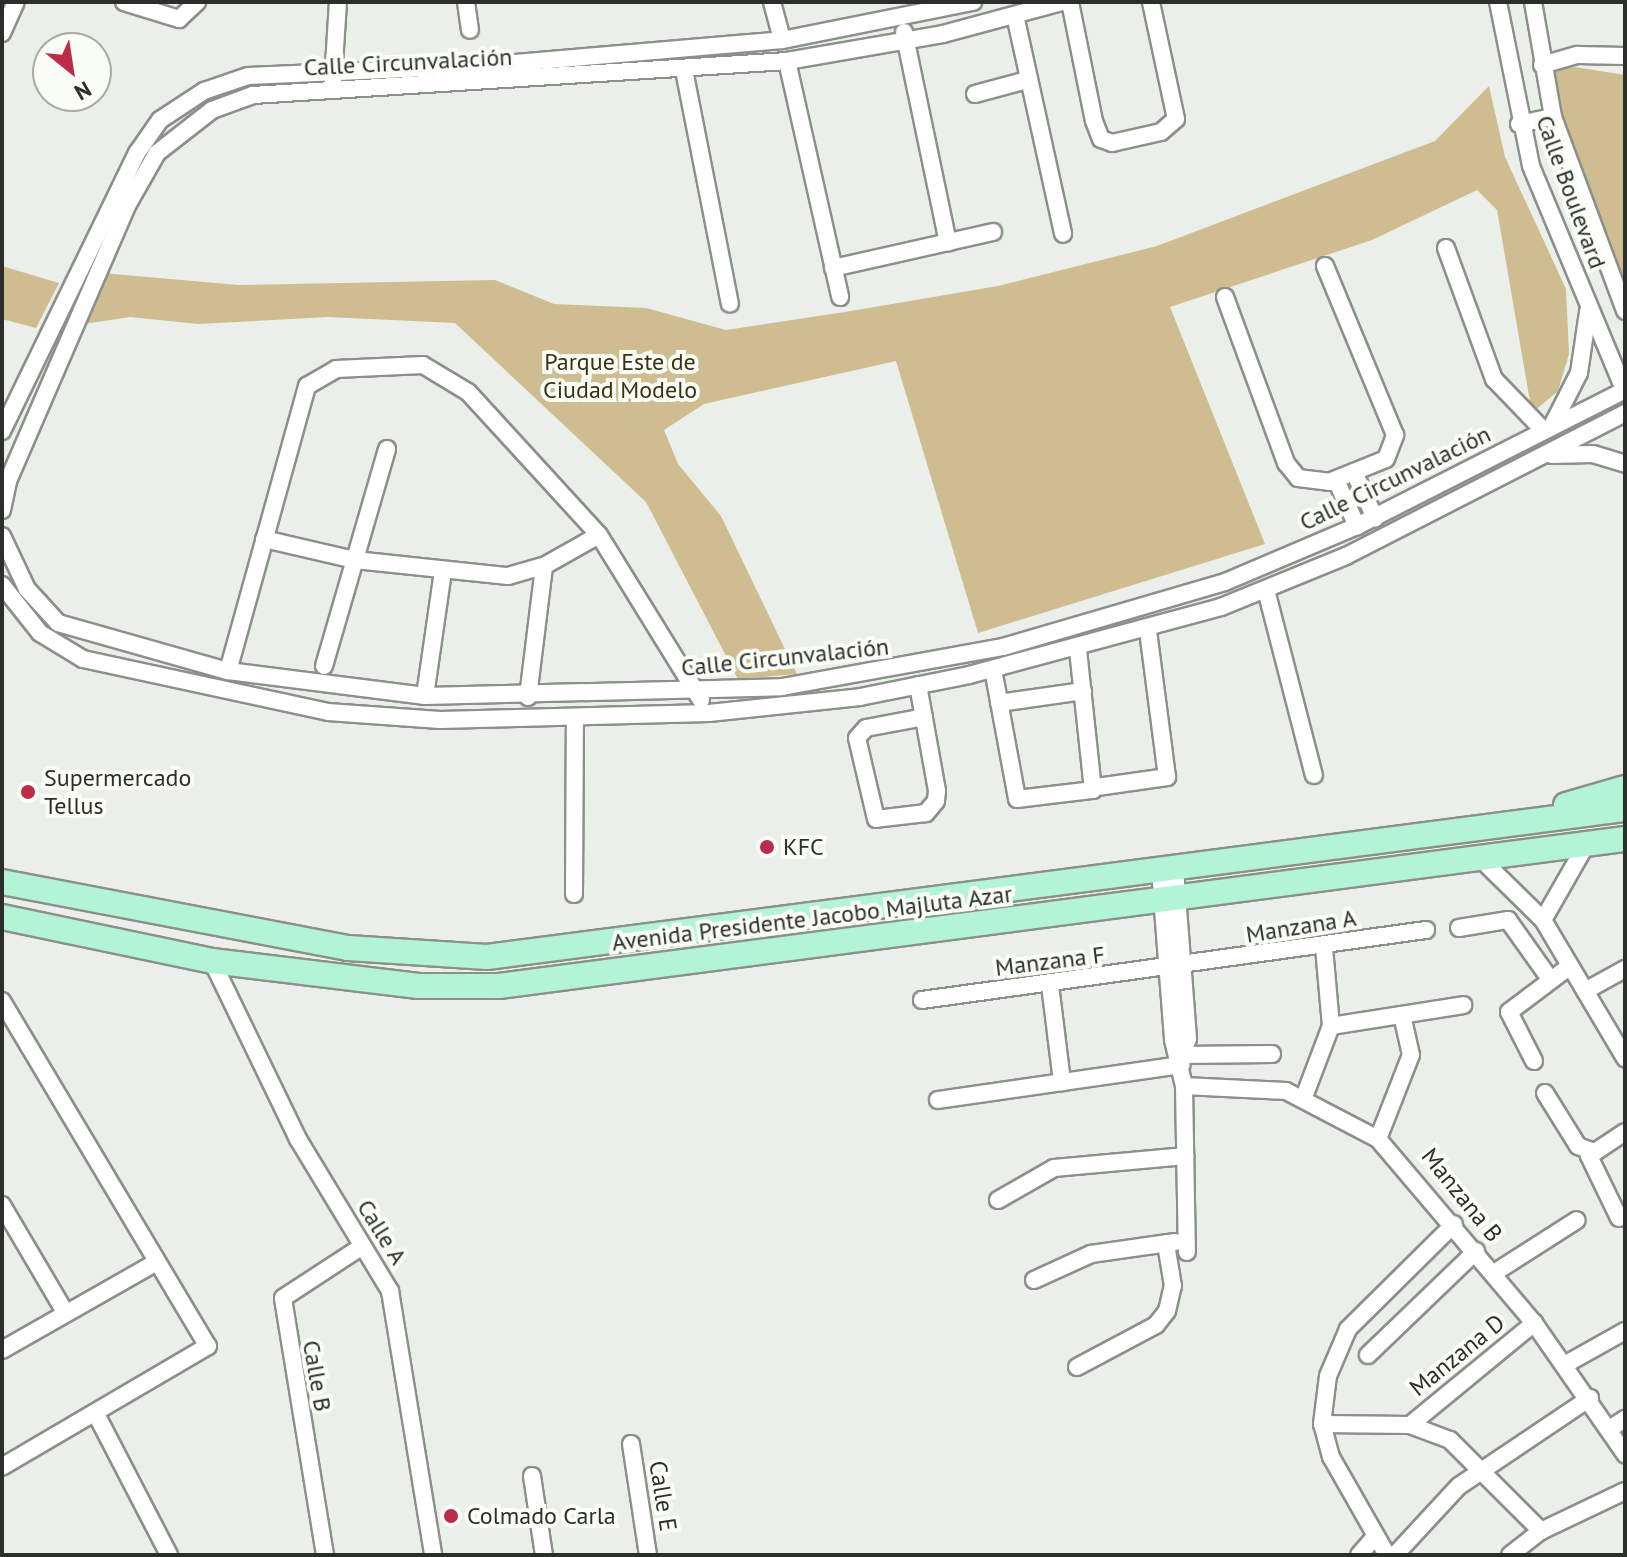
<!DOCTYPE html>
<meta charset="utf-8">
<style>
body{margin:0}
#map{position:relative;width:1627px;height:1557px;overflow:hidden;background:#eaefe9;font-family:"PT Sans",sans-serif}
div>[style]{position:absolute}
.green>*{inset:0;background:#cfbc90}
.roads{filter:drop-shadow(2px 0 #8b908a) drop-shadow(-2px 0 #8b908a) drop-shadow(0 2px #8b908a) drop-shadow(0 -2px #8b908a)}
.street>*{height:16px;margin:-8px;padding:0 8px;transform-origin:8px;border-radius:8px;background:#fff}
.primary>*{height:24px;margin:-12px;padding:0 12px;transform-origin:12px;border-radius:12px;background:#b2f4d5}
.dots>*{width:22px;height:22px;translate:-50% -50%;box-sizing:border-box;border:4px solid #f8fdf6;border-radius:50%}
span{translate:-50% -50%;white-space:nowrap;text-align:center;line-height:1.15;-webkit-text-stroke:8px #f8fdf6;paint-order:stroke}
.street-label{font-size:24px;color:#2c2e2c}
.park-label{font-size:24px;color:#3c3012}
.poi-label{font-size:24px;color:#2c2e2c}
.left{translate:0 -50%;text-align:left}
.frame{position:absolute;inset:0;border:4px solid #2c2e2c;pointer-events:none}
.north{position:absolute;left:32px;top:32px;width:80px;height:80px;box-sizing:border-box;background:#f8fdf6;border:2px solid #a6aaa5;border-radius:50%;rotate:150deg;font-size:22px;font-weight:700;line-height:32px;text-align:center;color:#2c2e2c}
.north::after{content:'';display:block;margin:auto;width:28px;height:36px;background:#bc2b4a;clip-path:polygon(50% 0,100% 100%,50% 72%,0 100%)}
</style>
<div id="map">
<div class="green">
<div style="clip-path:polygon(1575px 67px,1625px 75px,1625px 284px,1574px 172px,1542px 72px)"></div>
<div style="clip-path:polygon(1489px 86px,1505px 157px,1566px 289px,1569px 354px,1558px 391px,1532px 413px,1497px 210px,1477px 190px,1372px 240px,1170px 307px,1265px 544px,978px 633px,896px 361px,704px 404px,664px 430px,678px 464px,721px 516px,797px 674px,738px 679px,646px 502px,455px 323px,328px 317px,198px 324px,130px 317px,84px 324px,102px 273px,238px 285px,495px 280px,554px 304px,646px 308px,726px 330px,845px 312px,998px 286px,1157px 246px,1435px 141px)"></div>
<div style="clip-path:polygon(2px 266px,59px 283px,36px 328px,2px 319px)"></div>
</div>
<div class="roads">
<div class="street">
<div style="left:124px;top:2px;width:58px;rotate:17.2deg"></div>
<div style="left:179px;top:19px;width:25px;rotate:-43deg"></div>
<div style="left:466px;top:2px;width:28px;rotate:82deg"></div>
<div style="left:772px;top:2px;width:39px;rotate:75deg"></div>
<div style="left:1070px;top:2px;width:121px;rotate:78.6deg"></div>
<div style="left:1094px;top:121px;width:19px;rotate:69deg"></div>
<div style="left:1101px;top:139px;width:12px;rotate:20deg"></div>
<div style="left:1112px;top:143px;width:50px;rotate:-12.7deg"></div>
<div style="left:1161px;top:132px;width:20px;rotate:-41deg"></div>
<div style="left:1176px;top:119px;width:120px;rotate:-102.1deg"></div>
<div style="left:1498px;top:2px;width:167px;rotate:78.6deg"></div>
<div style="left:1531px;top:166px;width:245px;rotate:67.4deg"></div>
<div style="left:1533px;top:2px;width:117px;rotate:80.1deg"></div>
<div style="left:1553px;top:117px;width:207px;rotate:69.6deg"></div>
<div style="left:1015px;top:15px;width:224px;rotate:77.6deg"></div>
<div style="left:904px;top:32px;width:215px;rotate:78.2deg"></div>
<div style="left:2px;top:33px;width:34px;rotate:-66deg"></div>
<div style="left:787px;top:61px;width:242px;rotate:77.3deg"></div>
<div style="left:1542px;top:65px;width:37px;rotate:-16deg"></div>
<div style="left:1578px;top:55px;width:47px;rotate:1.2deg"></div>
<div style="left:684px;top:70px;width:238px;rotate:78.9deg"></div>
<div style="left:333px;top:81px;width:79px;rotate:-86.4deg"></div>
<div style="left:975px;top:94px;width:54px;rotate:-15.1deg"></div>
<div style="left:1519px;top:124px;width:35px;rotate:-12deg"></div>
<div style="left:1446px;top:248px;width:140px;rotate:69.9deg"></div>
<div style="left:1494px;top:379px;width:71px;rotate:46.1deg"></div>
<div style="left:833px;top:268px;width:164px;rotate:-12.7deg"></div>
<div style="left:1225px;top:297px;width:177px;rotate:69.8deg"></div>
<div style="left:1286px;top:463px;width:19px;rotate:51deg"></div>
<div style="left:1298px;top:478px;width:31px;rotate:7deg"></div>
<div style="left:1329px;top:482px;width:61px;rotate:-22deg"></div>
<div style="left:1386px;top:459px;width:26px;rotate:-69deg"></div>
<div style="left:1395px;top:435px;width:183px;rotate:-112.5deg"></div>
<div style="left:1553px;top:424px;width:57px;rotate:-63deg"></div>
<div style="left:1579px;top:373px;width:62px;rotate:-81.6deg"></div>
<div style="left:2px;top:431px;width:309px;rotate:-64.1deg"></div>
<div style="left:137px;top:153px;width:40px;rotate:-55.1deg"></div>
<div style="left:160px;top:120px;width:53px;rotate:-33.4deg"></div>
<div style="left:204px;top:91px;width:46px;rotate:-18.8deg"></div>
<div style="left:248px;top:76px;width:232px;rotate:-2.5deg"></div>
<div style="left:480px;top:66px;width:303px;rotate:-4.9deg"></div>
<div style="left:782px;top:40px;width:195px;rotate:-11.3deg"></div>
<div style="left:1552px;top:455px;width:41px;rotate:-1.4deg"></div>
<div style="left:1593px;top:454px;width:34px;rotate:17deg"></div>
<div style="left:1354px;top:472px;width:51px;rotate:65.5deg"></div>
<div style="left:1336px;top:480px;width:51px;rotate:65.5deg"></div>
<div style="left:2px;top:510px;width:30px;rotate:-78deg"></div>
<div style="left:8px;top:481px;width:302px;rotate:-66.6deg"></div>
<div style="left:128px;top:204px;width:59px;rotate:-60.4deg"></div>
<div style="left:157px;top:153px;width:70px;rotate:-38deg"></div>
<div style="left:212px;top:110px;width:44px;rotate:-20.1deg"></div>
<div style="left:253px;top:95px;width:535px;rotate:-3.64deg"></div>
<div style="left:787px;top:61px;width:158px;rotate:-9.8deg"></div>
<div style="left:943px;top:34px;width:123px;rotate:-15.1deg"></div>
<div style="left:2px;top:536px;width:59px;rotate:64.7deg"></div>
<div style="left:27px;top:589px;width:46px;rotate:47.6deg"></div>
<div style="left:58px;top:623px;width:177px;rotate:15.8deg"></div>
<div style="left:228px;top:671px;width:199px;rotate:7.2deg"></div>
<div style="left:425px;top:696px;width:357px;rotate:-1.4deg"></div>
<div style="left:782px;top:687px;width:225px;rotate:-10.3deg"></div>
<div style="left:1003px;top:647px;width:231px;rotate:-16.3deg"></div>
<div style="left:1225px;top:582px;width:143px;rotate:-23deg"></div>
<div style="left:1357px;top:526px;width:301px;rotate:-26.9deg"></div>
<div style="left:264px;top:539px;width:93px;rotate:13deg"></div>
<div style="left:355px;top:560px;width:154px;rotate:6deg"></div>
<div style="left:508px;top:576px;width:37px;rotate:-16deg"></div>
<div style="left:544px;top:566px;width:63px;rotate:-29.4deg"></div>
<div style="left:2px;top:585px;width:61px;rotate:51.6deg"></div>
<div style="left:40px;top:633px;width:50px;rotate:31.2deg"></div>
<div style="left:83px;top:659px;width:251px;rotate:12.2deg"></div>
<div style="left:328px;top:712px;width:112px;rotate:4.1deg"></div>
<div style="left:440px;top:720px;width:269px;rotate:-1.5deg"></div>
<div style="left:709px;top:713px;width:152px;rotate:-6deg"></div>
<div style="left:860px;top:697px;width:111px;rotate:-11.4deg"></div>
<div style="left:969px;top:675px;width:261px;rotate:-15.1deg"></div>
<div style="left:1221px;top:607px;width:135px;rotate:-22.2deg"></div>
<div style="left:1346px;top:556px;width:314px;rotate:-27.1deg"></div>
<div style="left:1266px;top:590px;width:191px;rotate:75.5deg"></div>
<div style="left:324px;top:666px;width:226px;rotate:-73.8deg"></div>
<div style="left:993px;top:669px;width:132px;rotate:79.5deg"></div>
<div style="left:1017px;top:799px;width:77px;rotate:-6.8deg"></div>
<div style="left:1093px;top:790px;width:142px;rotate:-96.1deg"></div>
<div style="left:228px;top:671px;width:296px;rotate:-74.5deg"></div>
<div style="left:307px;top:386px;width:34px;rotate:-30deg"></div>
<div style="left:336px;top:369px;width:87px;rotate:-2.6deg"></div>
<div style="left:423px;top:365px;width:52px;rotate:31deg"></div>
<div style="left:468px;top:392px;width:194px;rotate:47.5deg"></div>
<div style="left:599px;top:535px;width:194px;rotate:58.3deg"></div>
<div style="left:918px;top:685px;width:108px;rotate:79.8deg"></div>
<div style="left:937px;top:791px;width:10px;rotate:96deg"></div>
<div style="left:936px;top:801px;width:16px;rotate:130deg"></div>
<div style="left:926px;top:813px;width:50px;rotate:173.2deg"></div>
<div style="left:876px;top:819px;width:83px;rotate:-103.2deg"></div>
<div style="left:857px;top:738px;width:13px;rotate:-48deg"></div>
<div style="left:866px;top:728px;width:59px;rotate:-10.7deg"></div>
<div style="left:425px;top:696px;width:126px;rotate:-81.8deg"></div>
<div style="left:528px;top:697px;width:132px;rotate:-83deg"></div>
<div style="left:999px;top:703px;width:85px;rotate:-8.1deg"></div>
<div style="left:1097px;top:787px;width:71px;rotate:-8.1deg"></div>
<div style="left:1167px;top:777px;width:148px;rotate:-97.4deg"></div>
<div style="left:1481px;top:859px;width:87px;rotate:44.5deg"></div>
<div style="left:1543px;top:920px;width:161px;rotate:59.3deg"></div>
<div style="left:1175px;top:869px;width:170px;rotate:85.6deg"></div>
<div style="left:1188px;top:1039px;width:17px;rotate:114deg"></div>
<div style="left:1160px;top:870px;width:170px;rotate:85.6deg"></div>
<div style="left:1173px;top:1040px;width:47px;rotate:76.6deg"></div>
<div style="left:1184px;top:1086px;width:166px;rotate:89deg"></div>
<div style="left:574px;top:894px;width:174px;rotate:-89.7deg"></div>
<div style="left:1543px;top:920px;width:86px;rotate:-60.2deg"></div>
<div style="left:1459px;top:928px;width:50px;rotate:-9.3deg"></div>
<div style="left:1508px;top:920px;width:72px;rotate:54.6deg"></div>
<div style="left:212px;top:961px;width:198px;rotate:64.2deg"></div>
<div style="left:298px;top:1139px;width:178px;rotate:58.8deg"></div>
<div style="left:390px;top:1291px;width:267px;rotate:80.7deg"></div>
<div style="left:1050px;top:985px;width:98px;rotate:82.9deg"></div>
<div style="left:1585px;top:991px;width:46px;rotate:-28.8deg"></div>
<div style="left:922px;top:1000px;width:509px;rotate:-7.91deg"></div>
<div style="left:2px;top:1001px;width:402px;rotate:59.2deg"></div>
<div style="left:208px;top:1346px;width:239px;rotate:149.6deg"></div>
<div style="left:1331px;top:1026px;width:134px;rotate:-9deg"></div>
<div style="left:1181px;top:1055px;width:91px;rotate:-0.6deg"></div>
<div style="left:1534px;top:1061px;width:55px;rotate:-117deg"></div>
<div style="left:1509px;top:1012px;width:76px;rotate:-37deg"></div>
<div style="left:1184px;top:1086px;width:102px;rotate:2.8deg"></div>
<div style="left:1286px;top:1091px;width:104px;rotate:27.6deg"></div>
<div style="left:1378px;top:1139px;width:241px;rotate:49.7deg"></div>
<div style="left:1534px;top:1323px;width:160px;rotate:55.2deg"></div>
<div style="left:1545px;top:1093px;width:62px;rotate:58.1deg"></div>
<div style="left:1578px;top:1146px;width:14px;rotate:21deg"></div>
<div style="left:1304px;top:1097px;width:76px;rotate:-69.2deg"></div>
<div style="left:1331px;top:1026px;width:78px;rotate:-95.1deg"></div>
<div style="left:938px;top:1100px;width:246px;rotate:-8.2deg"></div>
<div style="left:1378px;top:1139px;width:90px;rotate:-68.6deg"></div>
<div style="left:1411px;top:1055px;width:41px;rotate:-102.7deg"></div>
<div style="left:998px;top:1200px;width:64px;rotate:-29.7deg"></div>
<div style="left:1054px;top:1168px;width:132px;rotate:-5.2deg"></div>
<div style="left:2px;top:1205px;width:124px;rotate:59.5deg"></div>
<div style="left:1619px;top:1218px;width:69px;rotate:-115.8deg"></div>
<div style="left:1589px;top:1156px;width:43px;rotate:-33.7deg"></div>
<div style="left:1494px;top:1273px;width:98px;rotate:-32.6deg"></div>
<div style="left:1034px;top:1280px;width:63px;rotate:-24.5deg"></div>
<div style="left:1091px;top:1254px;width:85px;rotate:-8.1deg"></div>
<div style="left:2px;top:1350px;width:178px;rotate:-29.6deg"></div>
<div style="left:1368px;top:1355px;width:150px;rotate:-43.9deg"></div>
<div style="left:1566px;top:1364px;width:68px;rotate:-29.2deg"></div>
<div style="left:1077px;top:1367px;width:89px;rotate:-28deg"></div>
<div style="left:1156px;top:1325px;width:18px;rotate:-52deg"></div>
<div style="left:1167px;top:1311px;width:26px;rotate:-77deg"></div>
<div style="left:1173px;top:1286px;width:43px;rotate:-99.5deg"></div>
<div style="left:96px;top:1414px;width:159px;rotate:62.6deg"></div>
<div style="left:1322px;top:1424px;width:88px;rotate:0.7deg"></div>
<div style="left:1410px;top:1425px;width:43px;rotate:20.6deg"></div>
<div style="left:1450px;top:1440px;width:129px;rotate:45deg"></div>
<div style="left:1410px;top:1425px;width:161px;rotate:-39.4deg"></div>
<div style="left:1611px;top:1428px;width:17px;rotate:-33deg"></div>
<div style="left:631px;top:1444px;width:112px;rotate:81.3deg"></div>
<div style="left:532px;top:1476px;width:80px;rotate:81.4deg"></div>
<div style="left:325px;top:1555px;width:260px;rotate:-99.3deg"></div>
<div style="left:283px;top:1298px;width:93px;rotate:-33.2deg"></div>
<div style="left:1359px;top:1555px;width:23px;rotate:-49deg"></div>
<div style="left:1387px;top:1555px;width:113px;rotate:-119.7deg"></div>
<div style="left:1331px;top:1457px;width:34px;rotate:-105deg"></div>
<div style="left:1322px;top:1424px;width:48px;rotate:-82.9deg"></div>
<div style="left:1328px;top:1376px;width:51px;rotate:-66.9deg"></div>
<div style="left:1348px;top:1329px;width:149px;rotate:-44.7deg"></div>
<div style="left:1395px;top:1555px;width:94px;rotate:-47.2deg"></div>
<div style="left:1459px;top:1486px;width:158px;rotate:-33.9deg"></div>
<div style="left:1510px;top:1555px;width:39px;rotate:-38deg"></div>
<div style="left:1541px;top:1531px;width:93px;rotate:-25.5deg"></div>
</div>
<div class="primary">
<div style="left:1566px;top:805px;width:61px;rotate:-16.1deg"></div>
<div style="left:2px;top:882px;width:352px;rotate:10.8deg"></div>
<div style="left:348px;top:948px;width:139px;rotate:3.7deg"></div>
<div style="left:487px;top:957px;width:1148px;rotate:-7.41deg"></div>
<div style="left:2px;top:917px;width:215px;rotate:11.8deg"></div>
<div style="left:212px;top:961px;width:208px;rotate:6.9deg"></div>
<div style="left:418px;top:986px;width:81px"></div>
<div style="left:499px;top:986px;width:1136px;rotate:-7.44deg"></div>
</div>
</div>
<div class="dots">
<div style="left:28px;top:792px;background:#bc2b4a"></div>
<div style="left:767px;top:847px;background:#bc2b4a"></div>
<div style="left:451px;top:1516px;background:#bc2b4a"></div>
</div>
<div class="street-label">
<span style="left:408px;top:62px;rotate:-3deg">Calle Circunvalación</span>
<span style="left:1571px;top:192px;rotate:70deg">Calle Boulevard</span>
<span style="left:1395px;top:478px;rotate:-26deg">Calle Circunvalación</span>
<span style="left:785px;top:657px;rotate:-6deg">Calle Circunvalación</span>
<span style="left:812px;top:918px;rotate:-7deg">Avenida Presidente Jacobo Majluta Azar</span>
<span style="left:1301px;top:926px;rotate:-9deg">Manzana A</span>
<span style="left:1050px;top:961px;rotate:-7deg">Manzana F</span>
<span style="left:1462px;top:1195px;rotate:51deg">Manzana B</span>
<span style="left:382px;top:1232px;rotate:58deg">Calle A</span>
<span style="left:1457px;top:1355px;rotate:-39deg">Manzana D</span>
<span style="left:317px;top:1376px;rotate:80deg">Calle B</span>
<span style="left:663px;top:1496px;rotate:81deg">Calle E</span>
</div>
<div class="park-label">
<span style="left:620px;top:376px">Parque Este de<br>Ciudad Modelo</span>
</div>
<div class="poi-label">
<span class="left" style="left:44px;top:792px">Supermercado<br>Tellus</span>
<span class="left" style="left:783px;top:847px">KFC</span>
<span class="left" style="left:467px;top:1516px">Colmado Carla</span>
</div>
<div class="frame"></div>
<div class="north">N</div>
</div>
